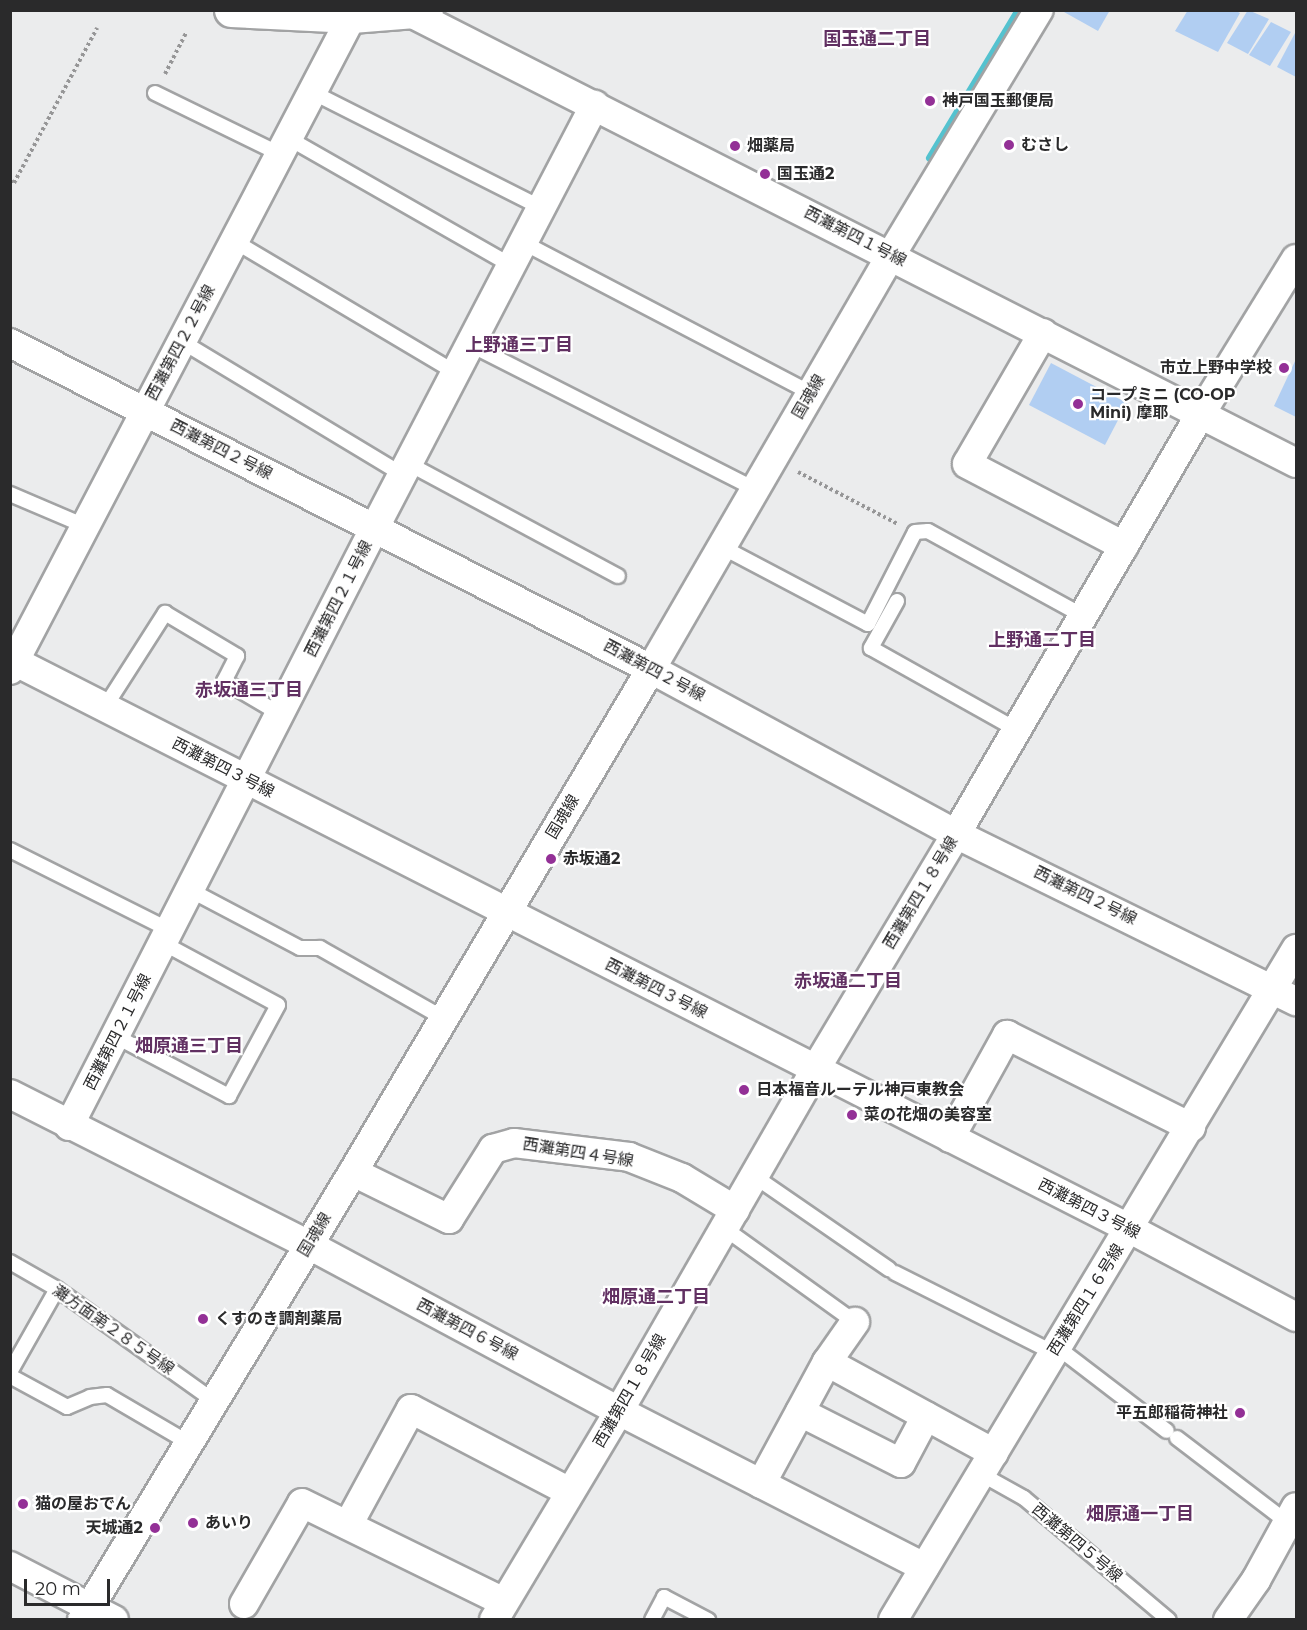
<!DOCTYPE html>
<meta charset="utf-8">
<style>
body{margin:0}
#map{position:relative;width:1307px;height:1630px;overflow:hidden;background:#ebeced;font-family:Montserrat,"Noto Sans JP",sans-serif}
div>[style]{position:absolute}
.stream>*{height:8px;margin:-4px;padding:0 4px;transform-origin:4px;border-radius:4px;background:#54c2cf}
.building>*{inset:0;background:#b1cef2}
.path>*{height:4px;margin-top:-2px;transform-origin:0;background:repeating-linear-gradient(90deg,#969697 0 3px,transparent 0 6px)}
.roads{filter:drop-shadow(2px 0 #a2a3a4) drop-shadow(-2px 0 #a2a3a4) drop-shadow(0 2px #a2a3a4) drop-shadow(0 -2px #a2a3a4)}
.lane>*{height:14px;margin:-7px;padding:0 7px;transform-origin:7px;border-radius:7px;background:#fff}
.street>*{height:28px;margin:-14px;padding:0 14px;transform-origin:14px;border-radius:14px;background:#fff}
.primary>*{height:33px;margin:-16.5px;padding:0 16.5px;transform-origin:16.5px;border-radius:16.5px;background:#fff}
.dots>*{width:16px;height:16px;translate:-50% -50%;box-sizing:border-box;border:3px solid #fff;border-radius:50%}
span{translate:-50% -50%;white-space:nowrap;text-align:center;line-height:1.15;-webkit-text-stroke:4.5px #fff;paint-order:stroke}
.poi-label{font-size:16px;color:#2a2a2b;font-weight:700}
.left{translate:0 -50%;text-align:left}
.right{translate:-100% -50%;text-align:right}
.street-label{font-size:16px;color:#2a2a2b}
.neighbourhood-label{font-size:18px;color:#613062;font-weight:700}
.frame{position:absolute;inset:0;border:12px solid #2a2a2b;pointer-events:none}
.scale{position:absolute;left:24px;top:1579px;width:86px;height:27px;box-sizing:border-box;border:3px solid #2a2a2b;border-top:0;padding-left:8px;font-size:18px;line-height:21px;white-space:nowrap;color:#2a2a2b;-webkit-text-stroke:4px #fff;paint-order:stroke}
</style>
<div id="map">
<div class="stream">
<div style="left:930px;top:158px;width:173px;rotate:-59deg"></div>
</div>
<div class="building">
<div style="clip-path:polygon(1066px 10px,1110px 10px,1098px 31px,1064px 12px)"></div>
<div style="clip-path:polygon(1188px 10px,1234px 10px,1240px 13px,1218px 52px,1175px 31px)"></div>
<div style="clip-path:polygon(1248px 10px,1269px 19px,1248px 54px,1227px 43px)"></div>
<div style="clip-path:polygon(1271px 22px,1291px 32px,1270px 66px,1249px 55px)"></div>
<div style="clip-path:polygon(1295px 33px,1296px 34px,1296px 77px,1277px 67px)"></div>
<div style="clip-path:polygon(1296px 359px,1296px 417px,1274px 406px)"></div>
<div style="clip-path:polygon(1051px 363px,1127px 403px,1105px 445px,1029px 405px)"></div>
</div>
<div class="path">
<div style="left:165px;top:74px;width:46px;rotate:-62.9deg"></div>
<div style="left:10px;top:181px;width:4px;rotate:27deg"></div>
<div style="left:14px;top:183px;width:176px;rotate:-61.8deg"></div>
<div style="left:798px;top:472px;width:113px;rotate:27.5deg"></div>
</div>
<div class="roads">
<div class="lane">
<div style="left:312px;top:92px;width:258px;rotate:26.8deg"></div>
<div style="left:155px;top:93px;width:139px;rotate:26deg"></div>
<div style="left:288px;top:138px;width:258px;rotate:29.7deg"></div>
<div style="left:234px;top:241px;width:258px;rotate:30.7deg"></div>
<div style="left:524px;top:243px;width:324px;rotate:27.6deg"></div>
<div style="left:181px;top:341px;width:259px;rotate:31.1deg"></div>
<div style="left:471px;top:345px;width:318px;rotate:26.9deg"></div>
<div style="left:409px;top:464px;width:237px;rotate:28.2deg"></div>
<div style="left:10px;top:494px;width:82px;rotate:23.1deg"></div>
<div style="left:722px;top:547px;width:165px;rotate:27.8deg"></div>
<div style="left:868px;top:624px;width:103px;rotate:-62.9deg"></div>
<div style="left:915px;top:532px;width:13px;rotate:-4deg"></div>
<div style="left:928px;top:531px;width:177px;rotate:28.7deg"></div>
<div style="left:897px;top:601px;width:54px;rotate:119deg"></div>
<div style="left:871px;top:648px;width:167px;rotate:29.3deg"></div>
<div style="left:105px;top:707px;width:112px;rotate:-57.4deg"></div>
<div style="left:165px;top:613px;width:84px;rotate:30.8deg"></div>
<div style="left:237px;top:656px;width:28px;rotate:117deg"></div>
<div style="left:224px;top:681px;width:65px;rotate:30.5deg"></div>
<div style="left:10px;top:850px;width:179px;rotate:26.6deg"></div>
<div style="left:190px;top:890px;width:124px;rotate:27.8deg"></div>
<div style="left:300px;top:948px;width:20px"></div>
<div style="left:320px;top:948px;width:142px;rotate:29.6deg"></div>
<div style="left:115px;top:1036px;width:129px;rotate:27.8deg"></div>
<div style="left:229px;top:1096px;width:103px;rotate:-61.7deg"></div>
<div style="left:278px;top:1005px;width:131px;rotate:-151.7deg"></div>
<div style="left:754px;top:1176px;width:164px;rotate:34.6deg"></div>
<div style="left:724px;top:1228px;width:161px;rotate:35.7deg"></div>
<div style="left:10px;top:1262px;width:54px;rotate:29.9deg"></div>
<div style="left:57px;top:1289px;width:193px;rotate:35.5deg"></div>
<div style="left:895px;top:1273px;width:178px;rotate:26.7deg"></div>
<div style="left:1057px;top:1347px;width:138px;rotate:37.4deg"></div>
<div style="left:10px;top:1372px;width:95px;rotate:-60.5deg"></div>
<div style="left:10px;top:1376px;width:65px;rotate:28.5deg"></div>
<div style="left:67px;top:1407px;width:25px;rotate:-23deg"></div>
<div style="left:90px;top:1397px;width:17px;rotate:-7deg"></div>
<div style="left:107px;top:1395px;width:95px;rotate:30.3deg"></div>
<div style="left:1177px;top:1438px;width:140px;rotate:37.4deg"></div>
<div style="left:981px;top:1474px;width:49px;rotate:29.2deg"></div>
<div style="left:1024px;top:1498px;width:189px;rotate:40.1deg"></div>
<div style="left:652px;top:1620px;width:26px;rotate:-62deg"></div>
<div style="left:664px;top:1597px;width:50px;rotate:27.6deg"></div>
</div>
<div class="street">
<div style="left:411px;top:13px;width:993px;rotate:26.95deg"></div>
<div style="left:1043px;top:333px;width:151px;rotate:120.1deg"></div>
<div style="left:967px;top:464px;width:177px;rotate:27.6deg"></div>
<div style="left:10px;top:343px;width:719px;rotate:26.96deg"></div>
<div style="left:651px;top:669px;width:347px;rotate:28.4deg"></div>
<div style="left:956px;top:834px;width:379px;rotate:26.2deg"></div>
<div style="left:14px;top:661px;width:1252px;rotate:26.97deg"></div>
<div style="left:1130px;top:1229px;width:188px;rotate:27.9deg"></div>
<div style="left:10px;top:670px;width:738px;rotate:-62.39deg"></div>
<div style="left:10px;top:1094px;width:335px;rotate:26.8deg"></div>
<div style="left:309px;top:1245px;width:352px;rotate:28.2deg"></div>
<div style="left:619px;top:1411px;width:343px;rotate:27.1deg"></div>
<div style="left:69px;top:1126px;width:673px;rotate:-62.94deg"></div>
<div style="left:375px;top:527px;width:476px;rotate:-62.5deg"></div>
<div style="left:950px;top:1138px;width:118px;rotate:-61deg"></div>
<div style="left:1007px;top:1035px;width:206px;rotate:26.6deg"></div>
<div style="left:353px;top:1172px;width:107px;rotate:26.1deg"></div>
<div style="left:449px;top:1219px;width:83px;rotate:-57.8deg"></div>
<div style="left:493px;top:1149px;width:22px;rotate:-16deg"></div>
<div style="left:514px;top:1143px;width:116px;rotate:6.9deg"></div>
<div style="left:629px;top:1157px;width:57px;rotate:21.6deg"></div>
<div style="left:682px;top:1178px;width:62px;rotate:31.1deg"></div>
<div style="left:827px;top:1362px;width:190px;rotate:28.6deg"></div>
<div style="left:800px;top:1412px;width:113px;rotate:26.8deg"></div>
<div style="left:901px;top:1463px;width:53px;rotate:-62deg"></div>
<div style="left:761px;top:1484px;width:139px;rotate:-61.6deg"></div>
<div style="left:827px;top:1362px;width:49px;rotate:-55deg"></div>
<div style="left:348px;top:1525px;width:132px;rotate:-61.5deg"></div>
<div style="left:411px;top:1409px;width:179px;rotate:27.6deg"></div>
<div style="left:10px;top:1566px;width:117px;rotate:27.4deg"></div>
<div style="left:244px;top:1604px;width:116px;rotate:-60.1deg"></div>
<div style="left:302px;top:1503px;width:225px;rotate:26.1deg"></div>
<div style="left:82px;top:1620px;width:524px;rotate:-58.83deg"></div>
<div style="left:353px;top:1172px;width:585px;rotate:-59.36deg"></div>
<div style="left:651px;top:669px;width:479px;rotate:-59.9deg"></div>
<div style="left:891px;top:255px;width:286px;rotate:-58.9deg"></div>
<div style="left:494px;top:1620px;width:244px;rotate:-59.1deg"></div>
<div style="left:619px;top:1411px;width:393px;rotate:-60.1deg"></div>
<div style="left:815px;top:1070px;width:275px;rotate:-59.1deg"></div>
<div style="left:956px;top:834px;width:485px;rotate:-59.8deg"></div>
<div style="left:1200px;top:415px;width:183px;rotate:-58.4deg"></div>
<div style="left:893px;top:1620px;width:783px;rotate:-59.01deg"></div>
<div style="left:1228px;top:1620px;width:49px;rotate:-55deg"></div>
<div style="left:1256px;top:1580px;width:83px;rotate:-61.3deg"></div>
</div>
<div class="primary">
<div style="left:231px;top:10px;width:121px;rotate:2.8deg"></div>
<div style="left:352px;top:16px;width:74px;rotate:-4.6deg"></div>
</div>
</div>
<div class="dots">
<div style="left:930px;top:101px;background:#933096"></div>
<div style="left:1009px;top:145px;background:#933096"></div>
<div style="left:735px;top:146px;background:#933096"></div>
<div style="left:765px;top:174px;background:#933096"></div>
<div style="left:1284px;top:368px;background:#933096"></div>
<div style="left:1078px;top:404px;background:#933096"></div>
<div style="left:551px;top:859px;background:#933096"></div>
<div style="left:744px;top:1090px;background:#933096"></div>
<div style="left:852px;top:1115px;background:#933096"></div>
<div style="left:203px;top:1319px;background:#933096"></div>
<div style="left:1240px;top:1413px;background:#933096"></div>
<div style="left:23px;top:1504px;background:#933096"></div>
<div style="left:193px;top:1523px;background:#933096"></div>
<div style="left:155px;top:1528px;background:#933096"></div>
</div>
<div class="poi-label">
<span class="left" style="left:942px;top:101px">神戸国玉郵便局</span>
<span class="left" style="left:1021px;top:145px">むさし</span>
<span class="left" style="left:747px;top:146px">畑薬局</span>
<span class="left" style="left:777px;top:174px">国玉通2</span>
<span class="right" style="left:1272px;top:368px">市立上野中学校</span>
<span class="left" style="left:1090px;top:404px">コープミニ (CO-OP<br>Mini) 摩耶</span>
<span class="left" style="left:563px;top:859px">赤坂通2</span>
<span class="left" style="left:756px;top:1090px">日本福音ルーテル神戸東教会</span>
<span class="left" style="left:864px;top:1115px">菜の花畑の美容室</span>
<span class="left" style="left:215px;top:1319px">くすのき調剤薬局</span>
<span class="right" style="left:1228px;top:1413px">平五郎稲荷神社</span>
<span class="left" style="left:35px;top:1504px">猫の屋おでん</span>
<span class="left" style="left:205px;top:1523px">あいり</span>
<span class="right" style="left:143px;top:1528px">天城通2</span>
</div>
<div class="street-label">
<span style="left:855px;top:237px;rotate:27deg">西灘第四１号線</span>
<span style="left:181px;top:343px;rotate:-62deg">西灘第四２２号線</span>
<span style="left:809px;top:397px;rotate:-60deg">国魂線</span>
<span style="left:221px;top:450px;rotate:27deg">西灘第四２号線</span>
<span style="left:339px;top:599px;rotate:-63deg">西灘第四２１号線</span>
<span style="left:654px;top:671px;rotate:28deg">西灘第四２号線</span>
<span style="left:223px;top:768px;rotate:27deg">西灘第四３号線</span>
<span style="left:563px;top:817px;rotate:-59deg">国魂線</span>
<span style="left:921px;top:893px;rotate:-59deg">西灘第四１８号線</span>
<span style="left:1085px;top:896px;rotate:26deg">西灘第四２号線</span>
<span style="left:656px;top:989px;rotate:27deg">西灘第四３号線</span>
<span style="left:118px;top:1032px;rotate:-63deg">西灘第四２１号線</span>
<span style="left:578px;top:1153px;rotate:9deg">西灘第四４号線</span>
<span style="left:1089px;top:1209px;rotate:27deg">西灘第四３号線</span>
<span style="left:315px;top:1235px;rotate:-59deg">国魂線</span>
<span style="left:1086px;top:1300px;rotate:-58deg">西灘第四１６号線</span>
<span style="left:113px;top:1330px;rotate:35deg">灘方面第２８５号線</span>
<span style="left:467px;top:1330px;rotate:28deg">西灘第四６号線</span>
<span style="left:630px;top:1391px;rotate:-60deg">西灘第四１８号線</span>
<span style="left:1077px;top:1543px;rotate:40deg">西灘第四５号線</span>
</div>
<div class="neighbourhood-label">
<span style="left:877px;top:39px">国玉通二丁目</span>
<span style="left:519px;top:345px">上野通三丁目</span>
<span style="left:1042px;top:640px">上野通二丁目</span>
<span style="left:249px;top:690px">赤坂通三丁目</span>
<span style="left:848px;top:981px">赤坂通二丁目</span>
<span style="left:189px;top:1046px">畑原通三丁目</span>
<span style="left:656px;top:1297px">畑原通二丁目</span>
<span style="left:1140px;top:1514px">畑原通一丁目</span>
</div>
<div class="frame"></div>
<div class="scale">20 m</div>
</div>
